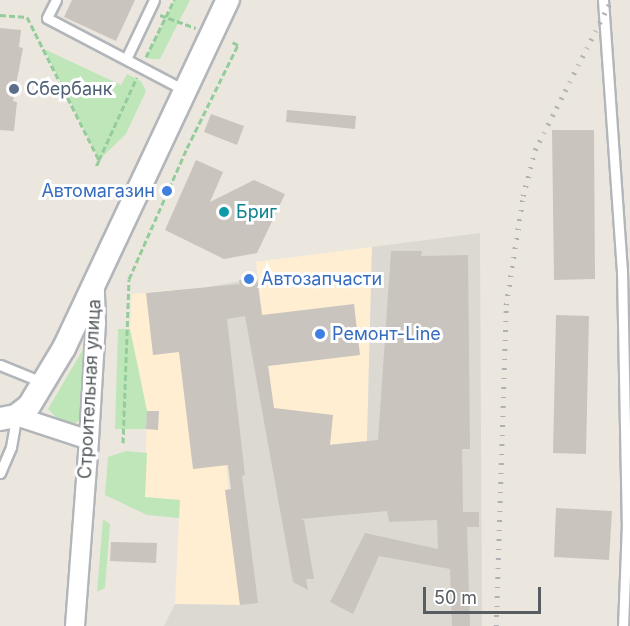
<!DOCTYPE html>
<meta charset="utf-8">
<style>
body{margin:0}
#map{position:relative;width:630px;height:626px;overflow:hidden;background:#ece7de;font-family:Inter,sans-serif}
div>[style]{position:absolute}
.commercial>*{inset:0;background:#ffeed1}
.industrial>*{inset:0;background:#dcd9d3}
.green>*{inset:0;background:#bfe6b9}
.building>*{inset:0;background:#c9c4be}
.path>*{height:3px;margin-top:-1.5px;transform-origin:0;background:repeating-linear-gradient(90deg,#94cc9c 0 6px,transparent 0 9px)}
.roads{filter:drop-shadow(2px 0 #b2b6bb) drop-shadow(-2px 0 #b2b6bb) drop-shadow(0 2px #b2b6bb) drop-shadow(0 -2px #b2b6bb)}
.service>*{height:9px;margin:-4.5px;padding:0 4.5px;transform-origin:4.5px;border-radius:4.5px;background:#fff}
.minor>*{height:18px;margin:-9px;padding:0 9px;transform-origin:9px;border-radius:9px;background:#fff}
.tertiary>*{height:22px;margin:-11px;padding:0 11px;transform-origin:11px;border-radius:11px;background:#fff}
.rail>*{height:4.5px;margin-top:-2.25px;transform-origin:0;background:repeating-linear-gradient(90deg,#afb0b1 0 1.5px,transparent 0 9.5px)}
.dots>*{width:16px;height:16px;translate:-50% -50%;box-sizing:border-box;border:3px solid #fff;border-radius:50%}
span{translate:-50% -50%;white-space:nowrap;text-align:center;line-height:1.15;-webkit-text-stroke:6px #fff;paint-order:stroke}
.service-label{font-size:18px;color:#4e5e75}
.left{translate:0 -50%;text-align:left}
.shop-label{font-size:18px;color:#366cbe}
.right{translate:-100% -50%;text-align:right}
.culture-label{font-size:18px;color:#0d838f}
.street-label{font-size:18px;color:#585d61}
.scale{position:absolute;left:423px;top:587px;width:118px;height:27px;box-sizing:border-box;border:3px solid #585d61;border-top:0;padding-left:8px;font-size:18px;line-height:21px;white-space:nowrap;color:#585d61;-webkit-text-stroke:4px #fff;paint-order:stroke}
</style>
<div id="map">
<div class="commercial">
<div style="clip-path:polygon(372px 247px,367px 441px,307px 447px,278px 446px,256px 262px)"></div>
<div style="clip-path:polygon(172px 290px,176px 325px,212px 321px,240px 605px,175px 604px,180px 500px,145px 497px,147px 411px,130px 329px,132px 294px)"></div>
</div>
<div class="industrial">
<div style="clip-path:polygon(480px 233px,482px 626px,164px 626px,175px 604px,240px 605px,231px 489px,207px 287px,257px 278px,278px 446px,307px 447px,367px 441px,372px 247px)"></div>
</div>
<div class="green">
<div style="clip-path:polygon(174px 0,190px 0,160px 59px,151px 59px,146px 57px)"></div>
<div style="clip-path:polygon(44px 49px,121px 85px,127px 74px,141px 81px,146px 91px,126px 134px,99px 160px)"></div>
<div style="clip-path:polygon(118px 329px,130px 329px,147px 411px,146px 429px,115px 429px)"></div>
<div style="clip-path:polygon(85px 346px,81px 419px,73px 425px,58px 419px,48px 409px)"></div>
<div style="clip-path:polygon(126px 451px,147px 453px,145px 497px,180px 500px,179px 518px,147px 515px,105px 495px,108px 457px)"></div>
<div style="clip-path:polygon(103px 519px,110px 524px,105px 588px,97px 592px)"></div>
</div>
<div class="building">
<div style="clip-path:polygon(72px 0,135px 0,116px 41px,64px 17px)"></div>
<div style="clip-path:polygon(0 28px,21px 30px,19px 47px,23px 48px,13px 101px,17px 102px,14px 131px,0 130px)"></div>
<div style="clip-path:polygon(287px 110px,356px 116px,355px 129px,286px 122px)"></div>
<div style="clip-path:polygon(211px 114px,244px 126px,237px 145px,204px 132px)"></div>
<div style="clip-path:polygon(552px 130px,594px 130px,595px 279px,554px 280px)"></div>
<div style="clip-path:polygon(196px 160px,223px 172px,210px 202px,254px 180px,285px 194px,257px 253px,224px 259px,165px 230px)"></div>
<div style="clip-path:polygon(391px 251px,422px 251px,421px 256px,468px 255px,470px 449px,462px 449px,463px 512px,479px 512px,479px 527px,467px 527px,470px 626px,452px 626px,450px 569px,379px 556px,353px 614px,330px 602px,365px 533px,438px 549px,437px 520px,389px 522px,387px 511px,300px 519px,304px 520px,314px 579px,306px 579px,308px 590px,293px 582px,245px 316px,227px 319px,245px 475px,242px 476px,258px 603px,240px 605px,225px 490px,231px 489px,228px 465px,193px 469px,179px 352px,153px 355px,146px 293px,240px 284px,239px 280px,257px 278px,262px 315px,354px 304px,360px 355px,268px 366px,274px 408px,333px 415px,330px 445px,378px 440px)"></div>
<div style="clip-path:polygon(556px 315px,589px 316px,586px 454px,553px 453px)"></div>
<div style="clip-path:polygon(147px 411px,159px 411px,158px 430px,146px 429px)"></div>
<div style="clip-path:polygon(556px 508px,612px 511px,609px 560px,554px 557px)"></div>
<div style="clip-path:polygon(111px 542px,157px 543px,156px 563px,110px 561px)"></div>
</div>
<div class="path">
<div style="left:0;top:15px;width:27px;rotate:4deg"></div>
<div style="left:27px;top:17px;width:160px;rotate:63.3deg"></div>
<div style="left:99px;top:160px;width:8px;rotate:113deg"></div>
<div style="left:160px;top:15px;width:38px;rotate:20deg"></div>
<div style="left:146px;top:57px;width:64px;rotate:-63.8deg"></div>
<div style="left:99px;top:160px;width:91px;rotate:-65.4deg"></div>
<div style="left:123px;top:443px;width:164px;rotate:-87.9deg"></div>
<div style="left:129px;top:279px;width:143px;rotate:-66.1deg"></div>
<div style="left:187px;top:148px;width:115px;rotate:-63.7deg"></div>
<div style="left:238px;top:45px;width:9px;rotate:-153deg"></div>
</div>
<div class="roads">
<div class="service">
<div style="left:56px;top:0;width:20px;rotate:117deg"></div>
<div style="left:47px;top:18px;width:155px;rotate:27.7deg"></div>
<div style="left:603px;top:0;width:272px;rotate:86deg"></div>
<div style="left:622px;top:271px;width:252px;rotate:88.9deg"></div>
<div style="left:627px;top:523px;width:103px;rotate:92.2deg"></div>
<div style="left:126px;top:59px;width:65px;rotate:-64.6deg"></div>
<div style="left:0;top:365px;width:45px;rotate:22deg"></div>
<div style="left:0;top:473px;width:28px;rotate:-67deg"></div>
<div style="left:11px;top:447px;width:29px;rotate:-80deg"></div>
</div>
<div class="minor">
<div style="left:16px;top:416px;width:77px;rotate:18.2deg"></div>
<div style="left:75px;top:626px;width:187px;rotate:-85.7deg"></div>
<div style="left:89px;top:440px;width:117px;rotate:-86.6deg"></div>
<div style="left:96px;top:323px;width:37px;rotate:-92deg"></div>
</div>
<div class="tertiary">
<div style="left:0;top:419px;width:16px;rotate:-11deg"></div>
<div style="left:16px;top:416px;width:16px;rotate:-38deg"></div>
<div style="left:29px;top:406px;width:68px;rotate:-58.9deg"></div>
<div style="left:64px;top:348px;width:385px;rotate:-64.8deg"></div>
</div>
</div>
<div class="rail">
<div style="left:496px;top:626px;width:321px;rotate:-88.2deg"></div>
<div style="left:506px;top:305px;width:110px;rotate:-81.1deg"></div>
<div style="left:523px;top:196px;width:48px;rotate:-75.4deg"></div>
<div style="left:535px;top:150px;width:168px;rotate:-63.1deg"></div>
</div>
<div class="dots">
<div style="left:14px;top:89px;background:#5c6f8a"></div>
<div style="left:167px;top:191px;background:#3f7fe0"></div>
<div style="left:224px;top:212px;background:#0f9aa8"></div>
<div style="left:249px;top:279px;background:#3f7fe0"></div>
<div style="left:320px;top:334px;background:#3f7fe0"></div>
</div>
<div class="service-label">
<span class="left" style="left:26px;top:89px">Сбербанк</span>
</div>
<div class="shop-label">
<span class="right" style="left:155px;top:191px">Автомагазин</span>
<span class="left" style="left:261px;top:279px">Автозапчасти</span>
<span class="left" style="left:332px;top:334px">Ремонт-Line</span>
</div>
<div class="culture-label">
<span class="left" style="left:236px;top:212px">Бриг</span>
</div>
<div class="street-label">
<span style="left:90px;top:389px;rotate:-87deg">Строительная улица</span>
</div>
<div class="scale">50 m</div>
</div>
